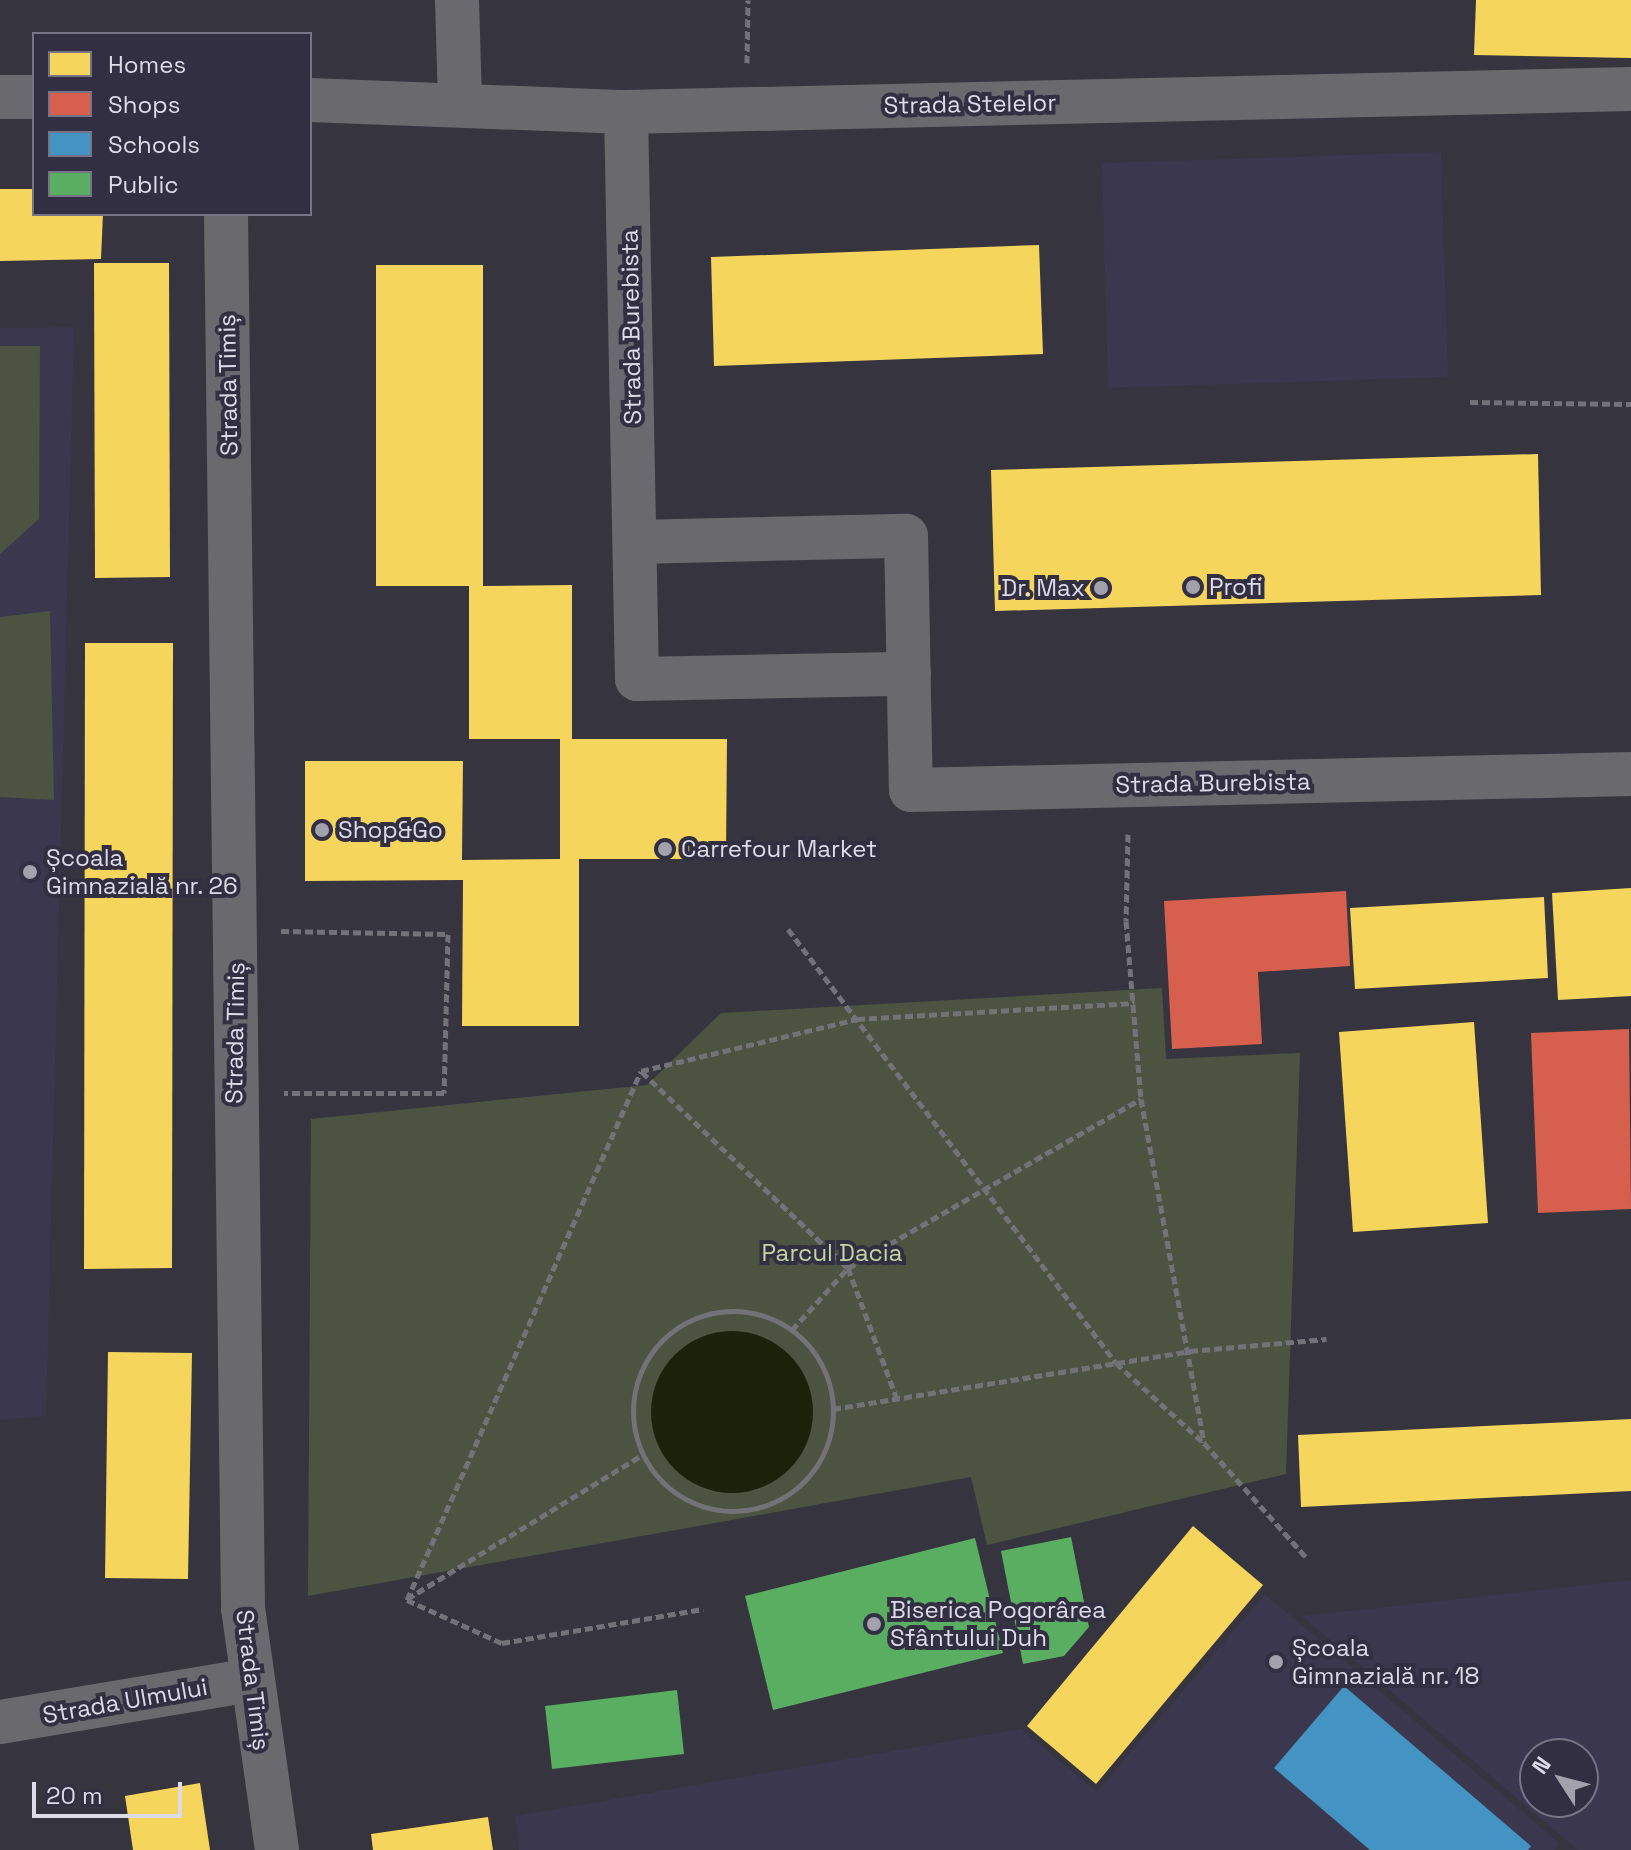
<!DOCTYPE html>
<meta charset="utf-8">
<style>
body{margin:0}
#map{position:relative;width:1631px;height:1850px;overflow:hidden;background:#36343f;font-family:"Space Grotesk",sans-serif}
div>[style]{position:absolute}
.built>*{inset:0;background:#3a374f}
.green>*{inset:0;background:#4d5341}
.water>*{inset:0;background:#1b210b}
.round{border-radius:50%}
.homes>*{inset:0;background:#f6d55c}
.shops>*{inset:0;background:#d6604d}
.schools>*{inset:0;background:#4393c3}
.public>*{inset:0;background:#5aae61}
.path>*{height:5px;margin-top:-2.5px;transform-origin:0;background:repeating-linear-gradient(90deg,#737278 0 8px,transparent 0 12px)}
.path>.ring{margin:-2.5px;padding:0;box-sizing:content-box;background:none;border:5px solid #737278;border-radius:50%}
.minor>*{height:44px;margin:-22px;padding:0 22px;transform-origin:22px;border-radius:22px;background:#6a696e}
.dots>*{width:22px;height:22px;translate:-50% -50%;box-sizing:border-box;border:4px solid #322f43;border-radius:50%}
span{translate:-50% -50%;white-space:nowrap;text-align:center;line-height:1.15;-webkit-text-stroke:8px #322f43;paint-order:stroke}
.street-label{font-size:24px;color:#dcdbe7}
.poi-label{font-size:24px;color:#dcdbe7}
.left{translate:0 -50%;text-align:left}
.right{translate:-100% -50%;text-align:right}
.park-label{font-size:24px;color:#c4d5a0}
.legend{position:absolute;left:32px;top:32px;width:280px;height:184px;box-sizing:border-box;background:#322f43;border:2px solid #767485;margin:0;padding:10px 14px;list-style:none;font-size:24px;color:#dcdbe7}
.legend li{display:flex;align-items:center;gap:16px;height:40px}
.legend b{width:40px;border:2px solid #767485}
.north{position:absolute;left:1519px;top:1738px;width:80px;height:80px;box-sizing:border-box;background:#322f43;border:2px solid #767485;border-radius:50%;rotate:306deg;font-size:22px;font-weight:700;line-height:32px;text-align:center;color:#dcdbe7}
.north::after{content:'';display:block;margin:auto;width:28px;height:36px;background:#a2a1ac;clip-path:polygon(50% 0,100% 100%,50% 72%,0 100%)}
.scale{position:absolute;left:32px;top:1782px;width:150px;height:36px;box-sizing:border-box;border:4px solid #dcdbe7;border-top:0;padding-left:10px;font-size:24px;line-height:28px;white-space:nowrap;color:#dcdbe7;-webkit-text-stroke:6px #322f43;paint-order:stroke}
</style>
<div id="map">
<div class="built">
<div style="clip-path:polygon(1441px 152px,1448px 377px,1108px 388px,1102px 163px)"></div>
<div style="clip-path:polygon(74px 327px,46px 1416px,0 1420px,0 328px)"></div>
<div style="clip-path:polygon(evenodd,1631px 1580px,1631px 1850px,1578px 1850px,1302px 1616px,1631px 1580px,1583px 1754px,1583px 1802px,1535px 1802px,1535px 1754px,1583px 1754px)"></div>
<div style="clip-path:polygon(1265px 1594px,1559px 1843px,1554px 1850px,519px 1850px,515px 1816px,1021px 1729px,1097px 1792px)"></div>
</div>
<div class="green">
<div style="clip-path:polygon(0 346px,40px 346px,39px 519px,0 554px)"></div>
<div style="clip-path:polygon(50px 611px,54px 800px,0 797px,0 617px)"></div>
<div style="clip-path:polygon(1162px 988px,1166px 1059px,1300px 1053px,1286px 1474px,987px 1545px,971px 1477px,308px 1596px,311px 1119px,647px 1085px,721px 1013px)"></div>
</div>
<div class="water">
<div class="round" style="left:651px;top:1331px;width:162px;height:162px"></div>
</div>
<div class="homes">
<div style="clip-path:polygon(1476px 0,1631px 0,1631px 58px,1474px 55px)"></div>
<div style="clip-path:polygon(0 189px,34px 189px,34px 214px,103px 214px,101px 259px,0 261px)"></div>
<div style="clip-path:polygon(1039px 245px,1043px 354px,714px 366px,711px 257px)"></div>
<div style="clip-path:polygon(94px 263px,169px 263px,170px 577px,95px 578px)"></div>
<div style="clip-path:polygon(376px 265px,483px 265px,483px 586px,572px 585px,572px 739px,727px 739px,726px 859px,579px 859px,579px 1026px,462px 1026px,463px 880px,305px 881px,305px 761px,463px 761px,462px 860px,560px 859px,560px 739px,469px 739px,469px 586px,376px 586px)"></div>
<div style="clip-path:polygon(1538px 454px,1541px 595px,995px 611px,991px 470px)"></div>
<div style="clip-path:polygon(85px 643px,173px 643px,172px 1268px,84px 1269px)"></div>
<div style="clip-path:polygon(1631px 888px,1631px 996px,1558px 1000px,1552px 893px)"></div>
<div style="clip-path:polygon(1544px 897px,1548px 978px,1355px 989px,1350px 908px)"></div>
<div style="clip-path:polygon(1474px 1022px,1488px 1223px,1353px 1232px,1339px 1032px)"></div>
<div style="clip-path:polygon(108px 1352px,192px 1353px,188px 1579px,105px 1578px)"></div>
<div style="clip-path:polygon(1631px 1419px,1631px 1491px,1301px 1507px,1298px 1435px)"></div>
<div style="clip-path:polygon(1193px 1526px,1263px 1585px,1096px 1784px,1027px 1726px)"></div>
<div style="clip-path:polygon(200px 1783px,210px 1850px,133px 1850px,125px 1796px)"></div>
<div style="clip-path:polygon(488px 1817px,493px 1850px,373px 1850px,371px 1834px)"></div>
</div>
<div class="shops">
<div style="clip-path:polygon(1346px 891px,1350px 966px,1258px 972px,1262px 1044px,1172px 1049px,1164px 901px)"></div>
<div style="clip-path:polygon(1629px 1029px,1631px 1209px,1538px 1213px,1531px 1033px)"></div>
</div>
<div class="schools">
<div style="clip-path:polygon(1344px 1686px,1531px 1846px,1528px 1850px,1370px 1850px,1274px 1768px)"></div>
</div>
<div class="public">
<div style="clip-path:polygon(1071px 1537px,1089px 1627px,1064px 1656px,1023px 1664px,1001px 1551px)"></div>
<div style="clip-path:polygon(975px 1538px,1003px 1653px,773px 1710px,745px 1596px)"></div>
<div style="clip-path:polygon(677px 1690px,684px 1754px,552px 1769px,545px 1706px)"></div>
</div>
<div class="path">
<div style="left:747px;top:63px;width:63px;rotate:-89.1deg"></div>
<div style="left:1470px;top:402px;width:161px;rotate:0.7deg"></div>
<div style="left:1128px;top:834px;width:87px;rotate:91.3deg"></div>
<div style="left:1126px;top:921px;width:179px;rotate:85.2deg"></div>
<div style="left:1141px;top:1099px;width:349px;rotate:79.6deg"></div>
<div style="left:788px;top:929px;width:544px;rotate:52.92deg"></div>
<div style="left:1116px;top:1363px;width:119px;rotate:42.3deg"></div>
<div style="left:1204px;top:1443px;width:153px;rotate:48.2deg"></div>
<div style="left:281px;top:931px;width:167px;rotate:1deg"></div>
<div style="left:448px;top:934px;width:159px;rotate:91.4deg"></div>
<div style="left:444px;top:1093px;width:160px;rotate:180deg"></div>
<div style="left:641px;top:1071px;width:222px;rotate:-13.5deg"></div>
<div style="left:857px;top:1019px;width:278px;rotate:-3.3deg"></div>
<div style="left:642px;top:1072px;width:284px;rotate:43.6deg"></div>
<div style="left:848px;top:1268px;width:140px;rotate:69.5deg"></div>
<div class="ring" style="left:633px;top:1311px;width:195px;height:195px"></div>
<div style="left:792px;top:1330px;width:84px;rotate:-47.9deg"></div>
<div style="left:848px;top:1268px;width:338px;rotate:-30deg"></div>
<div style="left:833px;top:1409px;width:362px;rotate:-9.2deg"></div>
<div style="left:1190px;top:1351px;width:137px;rotate:-5deg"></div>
<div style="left:407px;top:1599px;width:276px;rotate:-31.5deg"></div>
<div style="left:407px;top:1600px;width:578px;rotate:-66.14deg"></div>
<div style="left:407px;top:1600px;width:104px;rotate:24.4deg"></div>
<div style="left:502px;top:1643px;width:204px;rotate:-9.6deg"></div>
</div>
<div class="minor">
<div style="left:457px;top:0;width:102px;rotate:88.3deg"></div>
<div style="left:0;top:97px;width:34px"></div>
<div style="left:310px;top:100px;width:316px;rotate:2.2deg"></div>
<div style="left:626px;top:112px;width:1005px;rotate:-1.31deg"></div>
<div style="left:626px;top:112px;width:567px;rotate:88.89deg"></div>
<div style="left:637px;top:679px;width:272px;rotate:-1.1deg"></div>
<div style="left:226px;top:214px;width:1394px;rotate:89.3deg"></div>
<div style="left:243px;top:1608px;width:244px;rotate:82deg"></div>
<div style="left:635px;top:542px;width:271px;rotate:-1.3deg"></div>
<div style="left:906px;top:536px;width:254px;rotate:88.9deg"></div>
<div style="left:911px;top:790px;width:720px;rotate:-1.27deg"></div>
<div style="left:0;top:1722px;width:254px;rotate:-9.5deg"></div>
</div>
<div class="dots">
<div style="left:1193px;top:587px;background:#a2a1ac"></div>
<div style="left:1101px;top:588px;background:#a2a1ac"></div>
<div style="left:322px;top:830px;background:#a2a1ac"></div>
<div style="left:665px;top:849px;background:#a2a1ac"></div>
<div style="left:30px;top:872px;background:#a2a1ac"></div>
<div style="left:874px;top:1624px;background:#a2a1ac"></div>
<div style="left:1276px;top:1662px;background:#a2a1ac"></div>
</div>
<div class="street-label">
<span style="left:970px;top:104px;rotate:-1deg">Strada Stelelor</span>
<span style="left:631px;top:327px;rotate:-91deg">Strada Burebista</span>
<span style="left:228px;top:385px;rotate:-91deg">Strada Timiș</span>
<span style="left:1213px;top:783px;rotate:-1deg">Strada Burebista</span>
<span style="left:235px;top:1033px;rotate:-89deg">Strada Timiș</span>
<span style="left:253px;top:1680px;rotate:83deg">Strada Timiș</span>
<span style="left:125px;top:1701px;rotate:-10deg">Strada Ulmului</span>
</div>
<div class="poi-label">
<span class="left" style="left:1209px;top:587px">Profi</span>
<span class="right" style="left:1085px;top:588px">Dr. Max</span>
<span class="left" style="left:338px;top:830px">Shop&amp;Go</span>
<span class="left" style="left:681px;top:849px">Carrefour Market</span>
<span class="left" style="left:46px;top:872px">Școala<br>Gimnazială nr. 26</span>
<span class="left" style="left:890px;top:1624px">Biserica Pogorârea<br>Sfântului Duh</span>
<span class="left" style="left:1292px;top:1662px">Școala<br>Gimnazială nr. 18</span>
</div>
<div class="park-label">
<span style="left:832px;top:1253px">Parcul Dacia</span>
</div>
<ul class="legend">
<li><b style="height:22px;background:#f6d55c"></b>Homes</li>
<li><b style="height:22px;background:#d6604d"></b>Shops</li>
<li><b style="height:22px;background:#4393c3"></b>Schools</li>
<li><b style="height:22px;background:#5aae61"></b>Public</li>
</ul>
<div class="north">N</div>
<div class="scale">20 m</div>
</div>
